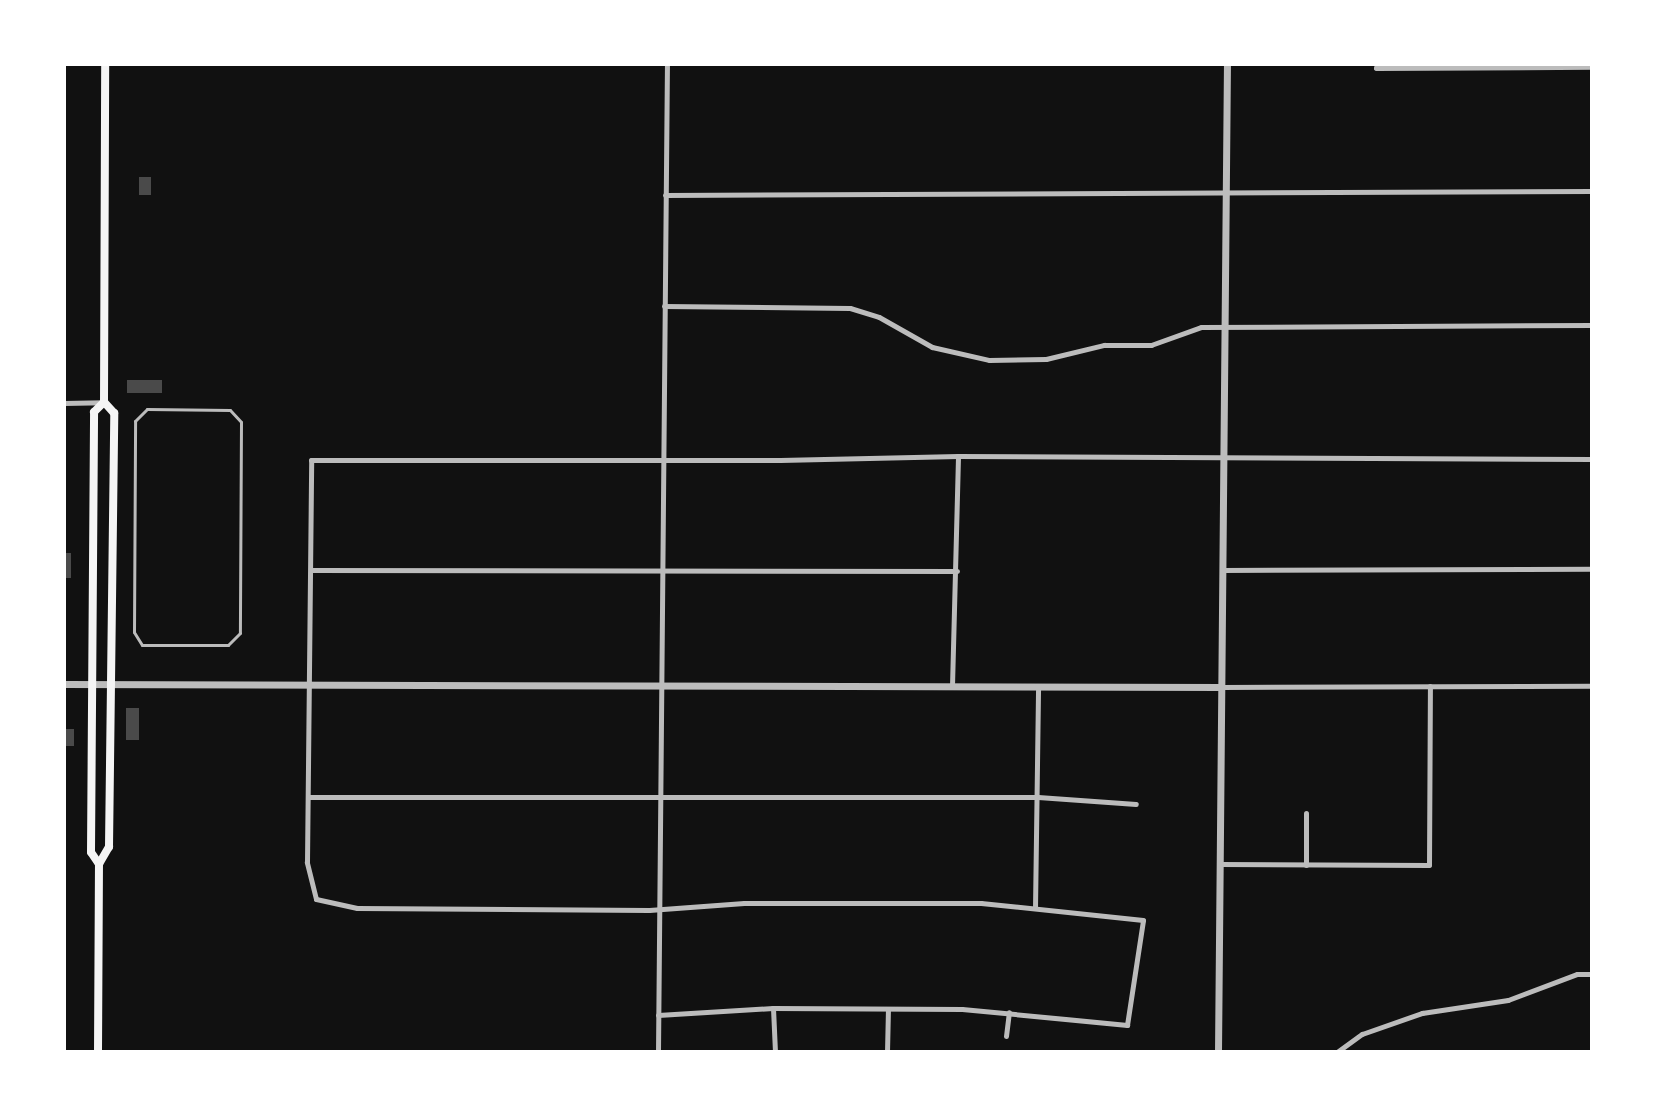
<!DOCTYPE html>
<style>
body{margin:0}
#map{position:relative;width:1656px;height:1116px;overflow:hidden;background:#111;font-family:"Libre Baskerville",serif}
div>[style]{position:absolute}
.building>*{inset:0;background:#4a4a4a}
.service>*{height:3px;margin:-1.5px;padding:0 1.5px;transform-origin:1.5px;border-radius:1.5px;background:#bcbcbc}
.minor>*{height:5px;margin:-2.5px;padding:0 2.5px;transform-origin:2.5px;border-radius:2.5px;background:#bcbcbc}
.tertiary>*{height:7px;margin:-3.5px;padding:0 3.5px;transform-origin:3.5px;border-radius:3.5px;background:#bcbcbc}
.primary>*{height:8px;margin:-4px;padding:0 4px;transform-origin:4px;border-radius:4px;background:#f5f5f5}
span{translate:-50% -50%;white-space:nowrap;text-align:center;line-height:1.15;-webkit-text-stroke:8px #fff;paint-order:stroke}
.frame{position:absolute;inset:0;border:66px solid #fff;pointer-events:none}
</style>
<div id="map">
<div class="building">
<div style="clip-path:polygon(139px 177px,151px 177px,151px 195px,139px 195px)"></div>
<div style="clip-path:polygon(127px 380px,162px 380px,162px 393px,127px 393px)"></div>
<div style="clip-path:polygon(64px 553px,71px 553px,71px 578px,64px 578px)"></div>
<div style="clip-path:polygon(126px 708px,139px 708px,139px 740px,126px 740px)"></div>
<div style="clip-path:polygon(64px 729px,74px 729px,74px 746px,64px 746px)"></div>
</div>
<div class="service">
<div style="left:147px;top:409px;width:83px;rotate:0.7deg"></div>
<div style="left:230px;top:410px;width:16px;rotate:47deg"></div>
<div style="left:241px;top:422px;width:211px;rotate:90.3deg"></div>
<div style="left:240px;top:633px;width:17px;rotate:135deg"></div>
<div style="left:228px;top:645px;width:86px;rotate:180deg"></div>
<div style="left:142px;top:645px;width:15px;rotate:-122deg"></div>
<div style="left:134px;top:632px;width:211px;rotate:-89.7deg"></div>
<div style="left:135px;top:421px;width:17px;rotate:-45deg"></div>
</div>
<div class="minor">
<div style="left:1377px;top:64px;width:4px;rotate:104deg"></div>
<div style="left:1376px;top:68px;width:216px;rotate:-0.3deg"></div>
<div style="left:665px;top:195px;width:927px;rotate:-0.25deg"></div>
<div style="left:664px;top:306px;width:186px;rotate:0.6deg"></div>
<div style="left:850px;top:308px;width:30px;rotate:17deg"></div>
<div style="left:879px;top:317px;width:61px;rotate:29.5deg"></div>
<div style="left:932px;top:347px;width:58px;rotate:12.8deg"></div>
<div style="left:989px;top:360px;width:57px;rotate:-1deg"></div>
<div style="left:1046px;top:359px;width:60px;rotate:-13.6deg"></div>
<div style="left:1104px;top:345px;width:47px"></div>
<div style="left:1151px;top:345px;width:53px;rotate:-19.8deg"></div>
<div style="left:1201px;top:327px;width:391px;rotate:-0.3deg"></div>
<div style="left:64px;top:403px;width:39px;rotate:-1deg"></div>
<div style="left:311px;top:570px;width:646px;rotate:0.09deg"></div>
<div style="left:1222px;top:570px;width:370px;rotate:-0.2deg"></div>
<div style="left:952px;top:686px;width:230px;rotate:-88.5deg"></div>
<div style="left:1221px;top:687px;width:371px;rotate:-0.2deg"></div>
<div style="left:308px;top:797px;width:730px"></div>
<div style="left:1038px;top:797px;width:98px;rotate:4.1deg"></div>
<div style="left:1220px;top:864px;width:209px;rotate:0.3deg"></div>
<div style="left:1429px;top:865px;width:179px;rotate:-89.7deg"></div>
<div style="left:1306px;top:865px;width:52px;rotate:-90deg"></div>
<div style="left:1035px;top:908px;width:221px;rotate:-89.2deg"></div>
<div style="left:773px;top:1008px;width:44px;rotate:87.4deg"></div>
<div style="left:658px;top:1015px;width:115px;rotate:-3.5deg"></div>
<div style="left:773px;top:1008px;width:189px;rotate:0.3deg"></div>
<div style="left:962px;top:1009px;width:166px;rotate:5.5deg"></div>
<div style="left:1127px;top:1025px;width:106px;rotate:-81.3deg"></div>
<div style="left:1143px;top:920px;width:163px;rotate:-174deg"></div>
<div style="left:981px;top:903px;width:237px;rotate:180deg"></div>
<div style="left:744px;top:903px;width:95px;rotate:175.8deg"></div>
<div style="left:649px;top:910px;width:292px;rotate:-179.6deg"></div>
<div style="left:357px;top:908px;width:42px;rotate:-167.6deg"></div>
<div style="left:316px;top:899px;width:38px;rotate:-104deg"></div>
<div style="left:307px;top:862px;width:402px;rotate:-89.4deg"></div>
<div style="left:311px;top:460px;width:469px"></div>
<div style="left:780px;top:460px;width:178px;rotate:-1.3deg"></div>
<div style="left:958px;top:456px;width:634px;rotate:0.27deg"></div>
<div style="left:1006px;top:1036px;width:24px;rotate:-83deg"></div>
<div style="left:658px;top:1052px;width:988px;rotate:-89.48deg"></div>
<div style="left:887px;top:1052px;width:43px;rotate:-88.7deg"></div>
<div style="left:1337px;top:1052px;width:31px;rotate:-36deg"></div>
<div style="left:1362px;top:1034px;width:64px;rotate:-19.3deg"></div>
<div style="left:1422px;top:1013px;width:87px;rotate:-8.6deg"></div>
<div style="left:1508px;top:1000px;width:74px;rotate:-20.6deg"></div>
<div style="left:1577px;top:974px;width:15px"></div>
</div>
<div class="tertiary">
<div style="left:64px;top:684px;width:1157px;rotate:0.15deg"></div>
<div style="left:1218px;top:1052px;width:988px;rotate:-89.48deg"></div>
</div>
<div class="primary">
<div style="left:99px;top:864px;width:14px;rotate:-124deg"></div>
<div style="left:91px;top:852px;width:440px;rotate:-89.6deg"></div>
<div style="left:94px;top:412px;width:14px;rotate:-45deg"></div>
<div style="left:98px;top:1052px;width:188px;rotate:-89.7deg"></div>
<div style="left:99px;top:864px;width:20px;rotate:-60deg"></div>
<div style="left:109px;top:847px;width:434px;rotate:-89.3deg"></div>
<div style="left:114px;top:413px;width:15px;rotate:-132deg"></div>
<div style="left:104px;top:402px;width:338px;rotate:-89.8deg"></div>
</div>
<div class="frame"></div>
</div>
